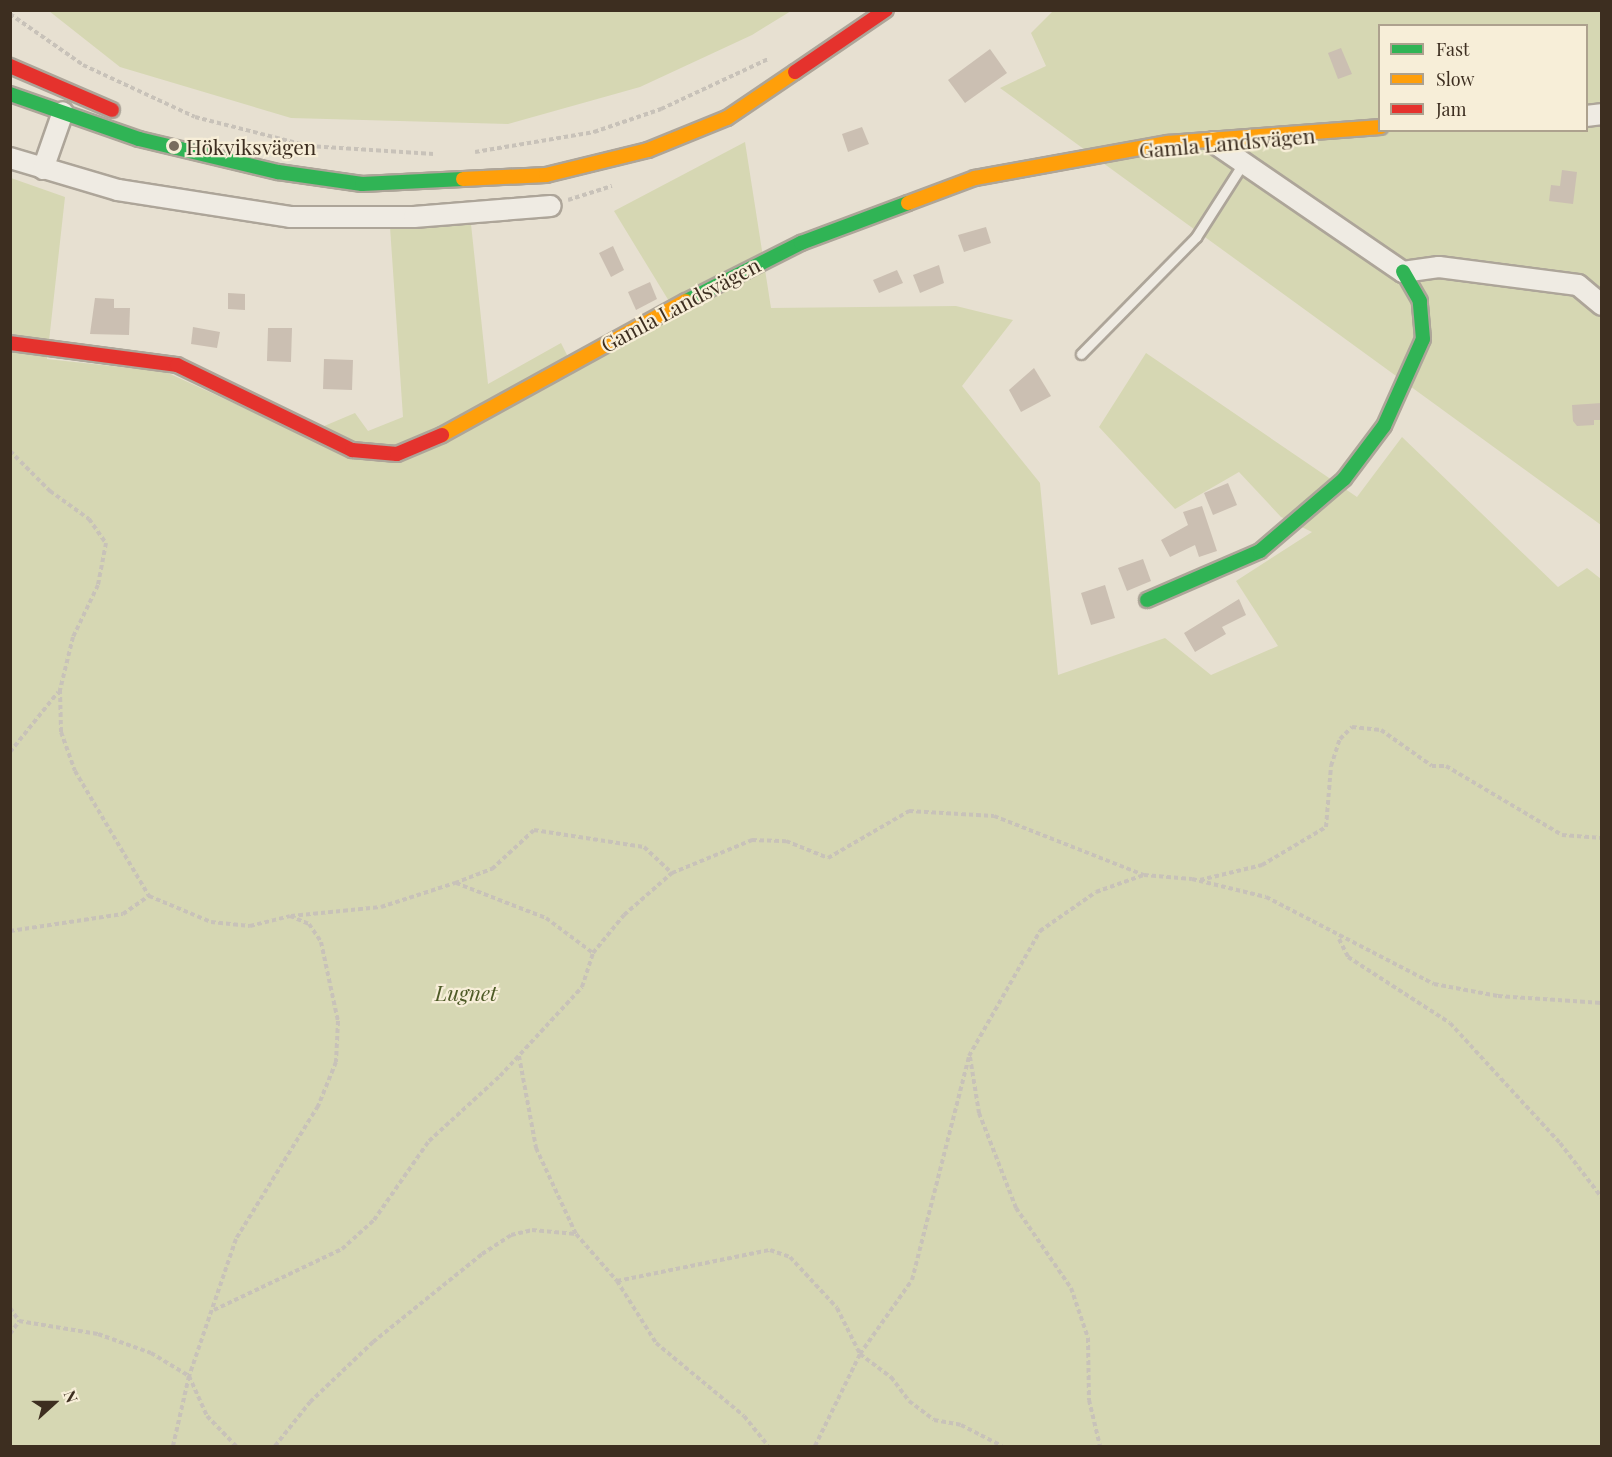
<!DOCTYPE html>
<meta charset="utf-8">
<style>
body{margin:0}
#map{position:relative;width:1612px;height:1457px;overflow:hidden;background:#e7e0d1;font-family:"Playfair Display",serif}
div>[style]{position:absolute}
.green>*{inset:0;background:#d6d7b3}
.building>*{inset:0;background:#cbbfb2}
.path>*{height:4px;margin-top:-2px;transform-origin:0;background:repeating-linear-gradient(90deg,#c8c2b9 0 4.5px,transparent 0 7.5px)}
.roads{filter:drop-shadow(2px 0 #ada599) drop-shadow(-2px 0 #ada599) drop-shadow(0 2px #ada599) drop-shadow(0 -2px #ada599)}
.lane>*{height:9px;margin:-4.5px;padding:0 4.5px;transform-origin:4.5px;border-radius:4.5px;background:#efebe3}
.street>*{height:20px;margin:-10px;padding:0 10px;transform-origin:10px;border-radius:10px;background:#efebe3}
.fast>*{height:14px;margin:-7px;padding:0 7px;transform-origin:7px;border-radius:7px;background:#30b455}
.slow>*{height:14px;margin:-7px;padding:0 7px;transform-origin:7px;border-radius:7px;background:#ff9f0a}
.jam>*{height:14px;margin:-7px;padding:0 7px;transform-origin:7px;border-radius:7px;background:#e5322d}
.dots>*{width:16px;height:16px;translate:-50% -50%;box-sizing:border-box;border:3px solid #f7eed8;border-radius:50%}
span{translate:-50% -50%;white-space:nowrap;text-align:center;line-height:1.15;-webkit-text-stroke:4.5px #f7eed8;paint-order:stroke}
.street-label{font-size:21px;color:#3d2e20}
.poi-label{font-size:21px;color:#3d2e20}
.left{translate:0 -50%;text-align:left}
.park-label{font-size:21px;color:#4d5a26;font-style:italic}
.frame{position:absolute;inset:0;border:12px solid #3d2e20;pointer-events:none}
.legend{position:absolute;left:1378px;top:24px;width:210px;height:108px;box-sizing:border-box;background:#f7eed8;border:2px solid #ada18e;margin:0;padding:8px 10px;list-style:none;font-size:18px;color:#3d2e20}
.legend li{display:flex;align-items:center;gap:12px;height:30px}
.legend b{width:30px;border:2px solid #ada18e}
.north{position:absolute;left:24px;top:1373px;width:60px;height:60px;-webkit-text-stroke:4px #f7eed8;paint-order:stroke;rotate:69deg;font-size:16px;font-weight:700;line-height:24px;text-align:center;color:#3d2e20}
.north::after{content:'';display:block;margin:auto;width:21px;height:27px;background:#3d2e20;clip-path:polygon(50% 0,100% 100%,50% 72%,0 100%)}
</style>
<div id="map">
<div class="green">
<div style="clip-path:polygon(49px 11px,48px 11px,791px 11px,752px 35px,640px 87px,508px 124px,291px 118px,120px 67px)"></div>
<div style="clip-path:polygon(evenodd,1053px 11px,1601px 11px,1601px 525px,1000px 88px,1046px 66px,1031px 33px,1053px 11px,1380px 26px,1586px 26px,1586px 130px,1380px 130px,1380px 26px)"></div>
<div style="clip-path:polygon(745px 142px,771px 308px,956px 306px,1013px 320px,962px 386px,1040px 483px,1058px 675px,1165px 638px,1211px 675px,1278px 646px,1236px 581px,1312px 532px,1281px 517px,1239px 472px,1175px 509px,1099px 427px,1146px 353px,1357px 497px,1402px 437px,1558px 587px,1587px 568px,1601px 579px,1601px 1446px,11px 1446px,11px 178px,65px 197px,47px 359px,166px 372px,303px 435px,355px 413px,368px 431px,403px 417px,390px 227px,471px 224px,488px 384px,561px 343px,573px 367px,675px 311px,614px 211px)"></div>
</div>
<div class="building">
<div style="clip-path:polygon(1341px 48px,1352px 74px,1338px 79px,1328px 53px)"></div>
<div style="clip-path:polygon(990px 49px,1007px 73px,965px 103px,948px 80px)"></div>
<div style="clip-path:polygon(862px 127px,869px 144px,848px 152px,842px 134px)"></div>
<div style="clip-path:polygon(1562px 170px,1577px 172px,1573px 204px,1549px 201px,1551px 185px,1560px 186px)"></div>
<div style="clip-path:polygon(986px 227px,991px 243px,964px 252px,958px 235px)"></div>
<div style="clip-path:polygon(613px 246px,624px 270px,611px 277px,599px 253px)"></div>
<div style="clip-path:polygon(939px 265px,944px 283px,920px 293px,913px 275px)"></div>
<div style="clip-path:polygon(897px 270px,903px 283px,879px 293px,873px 280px)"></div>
<div style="clip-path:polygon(650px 282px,657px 299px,636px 310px,628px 292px)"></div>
<div style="clip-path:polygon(228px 293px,245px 294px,245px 310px,228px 309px)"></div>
<div style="clip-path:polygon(95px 298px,114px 299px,114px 308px,130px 308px,129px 335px,90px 334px)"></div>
<div style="clip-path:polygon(193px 327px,220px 332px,217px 348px,191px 344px)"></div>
<div style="clip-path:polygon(268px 328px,292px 328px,291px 362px,267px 361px)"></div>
<div style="clip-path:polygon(324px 359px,353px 360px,352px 390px,323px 389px)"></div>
<div style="clip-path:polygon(1034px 368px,1051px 396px,1021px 412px,1009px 390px)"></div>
<div style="clip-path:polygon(1602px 403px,1602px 420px,1594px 420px,1594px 425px,1577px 426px,1573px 421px,1572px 405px)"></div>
<div style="clip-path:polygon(1228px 483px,1237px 505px,1213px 515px,1204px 493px)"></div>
<div style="clip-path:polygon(1202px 506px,1217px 551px,1199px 557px,1195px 545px,1170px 557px,1161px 540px,1188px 525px,1183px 512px)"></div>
<div style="clip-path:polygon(1143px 559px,1151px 581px,1127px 591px,1118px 568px)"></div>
<div style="clip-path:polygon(1105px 585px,1115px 618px,1091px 625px,1081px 593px)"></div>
<div style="clip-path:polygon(1239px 599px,1246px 615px,1222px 627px,1226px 634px,1195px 652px,1184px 633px)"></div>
</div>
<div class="path">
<div style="left:10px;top:14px;width:89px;rotate:34.9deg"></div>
<div style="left:83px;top:65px;width:123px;rotate:24.9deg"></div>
<div style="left:195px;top:117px;width:118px;rotate:14.3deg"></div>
<div style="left:309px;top:146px;width:125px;rotate:3.7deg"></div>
<div style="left:475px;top:152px;width:121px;rotate:-9.5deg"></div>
<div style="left:594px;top:132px;width:71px;rotate:-18.9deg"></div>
<div style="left:661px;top:109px;width:118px;rotate:-25deg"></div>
<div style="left:568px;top:200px;width:46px;rotate:-17.7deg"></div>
<div style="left:10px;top:451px;width:57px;rotate:45deg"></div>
<div style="left:50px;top:491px;width:48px;rotate:35.7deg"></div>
<div style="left:89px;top:519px;width:29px;rotate:55deg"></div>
<div style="left:106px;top:543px;width:43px;rotate:100.8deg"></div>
<div style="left:98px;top:585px;width:58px;rotate:115.7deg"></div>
<div style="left:73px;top:637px;width:55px;rotate:103.8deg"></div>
<div style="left:60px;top:690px;width:42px;rotate:88.6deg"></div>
<div style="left:61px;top:732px;width:41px;rotate:70.3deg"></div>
<div style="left:75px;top:771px;width:145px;rotate:59.4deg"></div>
<div style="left:149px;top:896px;width:67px;rotate:22.8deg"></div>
<div style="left:211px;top:922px;width:39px;rotate:6deg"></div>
<div style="left:250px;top:926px;width:41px;rotate:-14deg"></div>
<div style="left:290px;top:916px;width:21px;rotate:23deg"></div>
<div style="left:309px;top:924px;width:22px;rotate:56deg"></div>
<div style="left:321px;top:942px;width:81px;rotate:77.9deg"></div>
<div style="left:338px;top:1021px;width:41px;rotate:92.8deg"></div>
<div style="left:336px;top:1062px;width:48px;rotate:112.2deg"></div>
<div style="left:318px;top:1106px;width:156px;rotate:121.7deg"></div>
<div style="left:236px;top:1239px;width:145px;rotate:108.9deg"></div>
<div style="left:189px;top:1376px;width:72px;rotate:102.9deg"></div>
<div style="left:10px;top:752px;width:77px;rotate:-51.3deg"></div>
<div style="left:1200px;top:880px;width:64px;rotate:-13.6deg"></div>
<div style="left:1262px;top:865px;width:74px;rotate:-30.7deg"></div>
<div style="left:1326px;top:827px;width:61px;rotate:-85.3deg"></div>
<div style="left:1331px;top:766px;width:28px;rotate:-72deg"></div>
<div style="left:1340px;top:739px;width:17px;rotate:-45deg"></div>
<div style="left:1352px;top:727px;width:29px;rotate:6deg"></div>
<div style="left:1381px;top:730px;width:62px;rotate:35.2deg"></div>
<div style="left:1432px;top:766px;width:14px"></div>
<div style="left:1446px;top:766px;width:135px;rotate:30.7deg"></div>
<div style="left:1562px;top:835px;width:40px;rotate:4.3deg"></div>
<div style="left:456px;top:883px;width:97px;rotate:21.3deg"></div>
<div style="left:546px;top:918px;width:59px;rotate:36.7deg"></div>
<div style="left:291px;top:916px;width:90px;rotate:-5.7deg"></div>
<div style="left:381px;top:907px;width:78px;rotate:-18deg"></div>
<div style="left:455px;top:883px;width:40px;rotate:-21deg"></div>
<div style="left:492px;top:869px;width:57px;rotate:-42.9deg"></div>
<div style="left:534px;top:830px;width:111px;rotate:8.8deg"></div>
<div style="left:644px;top:847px;width:38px;rotate:43deg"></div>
<div style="left:10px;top:931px;width:114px;rotate:-8.6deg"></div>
<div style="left:123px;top:914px;width:32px;rotate:-35deg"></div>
<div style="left:1339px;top:939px;width:20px;rotate:63deg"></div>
<div style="left:1348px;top:957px;width:121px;rotate:32.9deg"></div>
<div style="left:1450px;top:1023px;width:163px;rotate:47.5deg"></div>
<div style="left:1560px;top:1143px;width:69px;rotate:52.6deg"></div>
<div style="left:519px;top:1056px;width:94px;rotate:79.5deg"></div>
<div style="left:536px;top:1148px;width:95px;rotate:65.1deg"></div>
<div style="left:576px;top:1234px;width:62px;rotate:48.9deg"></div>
<div style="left:617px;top:1281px;width:73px;rotate:57.8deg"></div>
<div style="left:656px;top:1343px;width:114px;rotate:39.7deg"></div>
<div style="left:744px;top:1416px;width:38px;rotate:51deg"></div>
<div style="left:970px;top:1057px;width:57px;rotate:80.9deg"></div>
<div style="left:979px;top:1113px;width:102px;rotate:68.7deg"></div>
<div style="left:1016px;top:1208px;width:97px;rotate:55.5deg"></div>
<div style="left:1071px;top:1288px;width:53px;rotate:71.2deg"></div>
<div style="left:1088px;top:1338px;width:62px;rotate:89.1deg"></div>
<div style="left:1089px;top:1400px;width:47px;rotate:76.6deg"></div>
<div style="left:617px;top:1281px;width:156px;rotate:-11.5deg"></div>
<div style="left:770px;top:1250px;width:21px;rotate:19deg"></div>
<div style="left:790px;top:1257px;width:69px;rotate:47.3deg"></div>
<div style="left:837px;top:1308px;width:51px;rotate:63.4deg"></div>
<div style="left:860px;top:1354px;width:39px;rotate:37deg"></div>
<div style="left:891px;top:1377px;width:30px;rotate:53deg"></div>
<div style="left:909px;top:1401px;width:31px;rotate:37deg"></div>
<div style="left:934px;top:1420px;width:27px;rotate:10deg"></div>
<div style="left:961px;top:1425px;width:46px;rotate:27.1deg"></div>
<div style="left:10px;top:1308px;width:16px;rotate:55deg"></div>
<div style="left:19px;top:1321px;width:80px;rotate:9.3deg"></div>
<div style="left:98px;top:1334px;width:56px;rotate:19.7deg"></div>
<div style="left:151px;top:1353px;width:44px;rotate:31.2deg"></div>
<div style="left:189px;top:1376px;width:44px;rotate:65.8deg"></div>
<div style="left:207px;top:1416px;width:42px;rotate:46deg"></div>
<div style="left:214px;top:1310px;width:142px;rotate:-25.5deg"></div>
<div style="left:342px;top:1249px;width:43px;rotate:-42.2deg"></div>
<div style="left:374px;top:1220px;width:96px;rotate:-55.2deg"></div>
<div style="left:429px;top:1141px;width:96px;rotate:-42.5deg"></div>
<div style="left:500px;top:1076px;width:121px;rotate:-47.3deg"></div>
<div style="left:582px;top:987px;width:36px;rotate:-72deg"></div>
<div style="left:593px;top:953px;width:49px;rotate:-50.8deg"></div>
<div style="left:624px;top:915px;width:64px;rotate:-41.2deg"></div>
<div style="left:672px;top:873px;width:87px;rotate:-22.4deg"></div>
<div style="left:752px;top:840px;width:34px;rotate:2deg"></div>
<div style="left:786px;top:841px;width:45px;rotate:22deg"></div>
<div style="left:828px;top:858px;width:94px;rotate:-30.1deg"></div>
<div style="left:909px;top:811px;width:85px;rotate:3.4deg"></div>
<div style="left:994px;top:816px;width:161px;rotate:21.5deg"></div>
<div style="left:10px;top:1334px;width:16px;rotate:-55deg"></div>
<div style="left:275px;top:1446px;width:56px;rotate:-51.5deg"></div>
<div style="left:310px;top:1402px;width:87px;rotate:-43.6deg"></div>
<div style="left:373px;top:1342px;width:140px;rotate:-38.9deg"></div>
<div style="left:482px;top:1254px;width:35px;rotate:-33deg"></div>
<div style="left:511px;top:1235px;width:22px;rotate:-13deg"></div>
<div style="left:532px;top:1230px;width:44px;rotate:5.2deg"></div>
<div style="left:815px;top:1446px;width:102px;rotate:-63.9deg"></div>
<div style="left:860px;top:1354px;width:90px;rotate:-54.9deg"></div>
<div style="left:912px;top:1280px;width:231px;rotate:-75.7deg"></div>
<div style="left:969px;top:1056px;width:144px;rotate:-60.4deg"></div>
<div style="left:1040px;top:931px;width:68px;rotate:-34.9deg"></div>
<div style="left:1096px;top:892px;width:51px;rotate:-19.5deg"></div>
<div style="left:1144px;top:875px;width:48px;rotate:4.8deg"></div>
<div style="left:1192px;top:879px;width:76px;rotate:13.7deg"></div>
<div style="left:1266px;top:897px;width:189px;rotate:27.4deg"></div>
<div style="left:1434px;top:984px;width:65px;rotate:10.6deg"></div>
<div style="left:1498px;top:996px;width:104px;rotate:3.9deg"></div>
</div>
<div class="roads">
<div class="lane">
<div style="left:1081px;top:354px;width:164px;rotate:-45.5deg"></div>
<div style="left:1196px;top:237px;width:85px;rotate:-57.4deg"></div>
</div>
<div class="street">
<div style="left:1586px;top:116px;width:16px;rotate:-7deg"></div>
<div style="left:1213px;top:142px;width:230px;rotate:34.4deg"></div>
<div style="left:1403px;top:272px;width:36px;rotate:-8deg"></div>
<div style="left:1439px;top:267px;width:140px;rotate:7.4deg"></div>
<div style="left:1578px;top:285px;width:31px;rotate:40deg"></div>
<div style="left:10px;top:158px;width:113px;rotate:16.5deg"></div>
<div style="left:118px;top:190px;width:174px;rotate:8.9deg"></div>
<div style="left:290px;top:217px;width:124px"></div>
<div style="left:414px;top:217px;width:137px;rotate:-4.6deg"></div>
<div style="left:43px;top:169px;width:60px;rotate:-70.7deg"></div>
</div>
<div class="fast">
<div style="left:10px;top:94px;width:137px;rotate:19.2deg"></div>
<div style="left:139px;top:139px;width:143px;rotate:13.4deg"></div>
<div style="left:278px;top:172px;width:85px;rotate:8.1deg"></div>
<div style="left:362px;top:184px;width:101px;rotate:-2.8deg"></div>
<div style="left:686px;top:301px;width:129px;rotate:-26.8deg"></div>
<div style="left:801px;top:243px;width:114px;rotate:-20.5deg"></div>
<div style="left:1147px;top:600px;width:123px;rotate:-23.4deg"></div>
<div style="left:1260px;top:551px;width:111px;rotate:-40.6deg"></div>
<div style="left:1344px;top:479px;width:66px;rotate:-53deg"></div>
<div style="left:1384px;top:426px;width:95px;rotate:-65.9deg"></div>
<div style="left:1423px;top:339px;width:38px;rotate:-95deg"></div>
<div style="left:1420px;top:301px;width:34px;rotate:-120deg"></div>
</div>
<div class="slow">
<div style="left:463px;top:179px;width:83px;rotate:-2.8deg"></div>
<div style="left:546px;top:175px;width:105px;rotate:-13.8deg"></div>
<div style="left:648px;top:150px;width:85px;rotate:-22.1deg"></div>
<div style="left:727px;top:118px;width:82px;rotate:-34.1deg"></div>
<div style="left:908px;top:203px;width:72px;rotate:-20.5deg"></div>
<div style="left:975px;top:178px;width:196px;rotate:-10.3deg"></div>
<div style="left:1168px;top:143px;width:213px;rotate:-4.3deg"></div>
<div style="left:442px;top:435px;width:278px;rotate:-28.8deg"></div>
</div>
<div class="jam">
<div style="left:10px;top:66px;width:111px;rotate:23.3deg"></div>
<div style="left:795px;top:72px;width:110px;rotate:-34.3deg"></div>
<div style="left:10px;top:343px;width:168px;rotate:7.5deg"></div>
<div style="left:177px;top:365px;width:195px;rotate:25.9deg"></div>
<div style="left:352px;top:450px;width:45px;rotate:5.1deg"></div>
<div style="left:397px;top:454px;width:49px;rotate:-22.9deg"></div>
</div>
</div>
<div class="dots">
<div style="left:174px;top:146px;background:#786c5e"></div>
</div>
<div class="street-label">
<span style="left:1227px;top:142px;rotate:-5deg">Gamla Landsvägen</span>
<span style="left:680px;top:304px;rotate:-28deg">Gamla Landsvägen</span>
</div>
<div class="poi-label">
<span class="left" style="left:186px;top:146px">Hökviksvägen</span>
</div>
<div class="park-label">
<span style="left:466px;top:992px">Lugnet</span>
</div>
<div class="frame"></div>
<ul class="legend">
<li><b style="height:8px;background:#30b455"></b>Fast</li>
<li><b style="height:8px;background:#ff9f0a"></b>Slow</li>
<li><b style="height:8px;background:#e5322d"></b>Jam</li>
</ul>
<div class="north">N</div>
</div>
